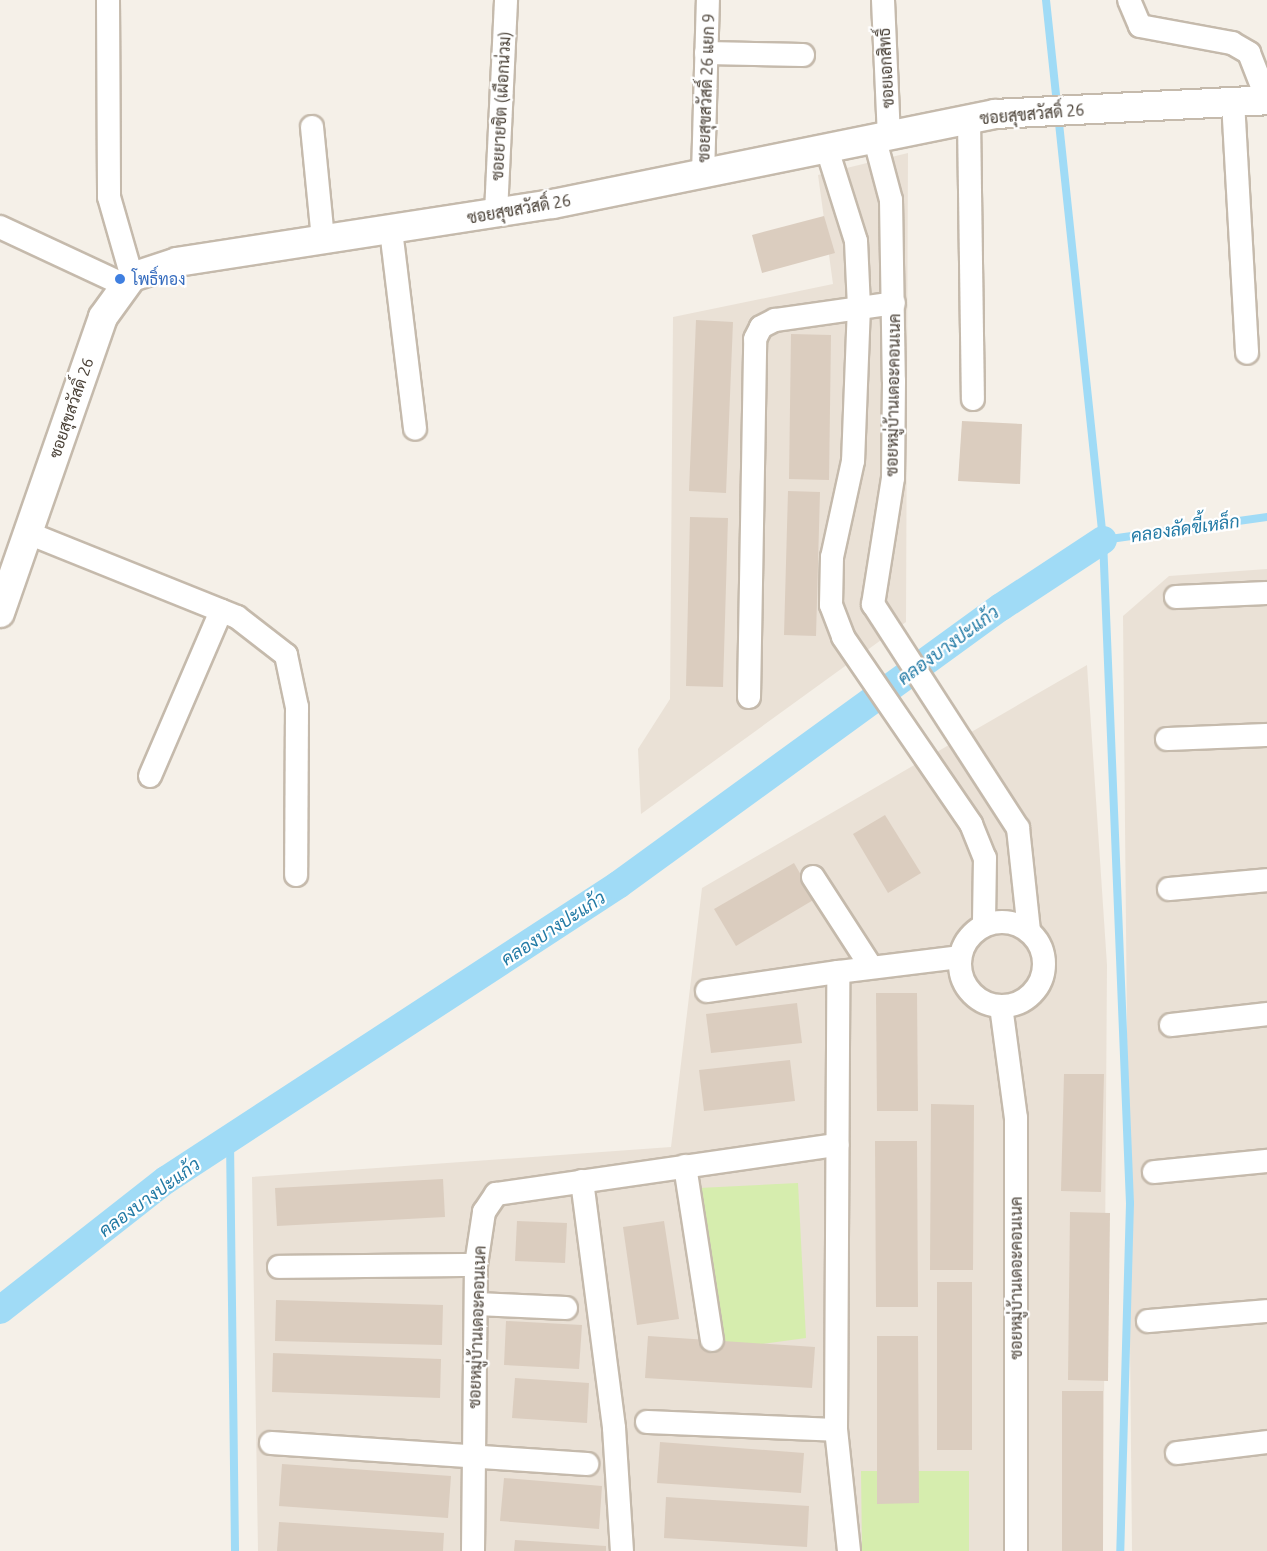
<!DOCTYPE html>
<meta charset="utf-8">
<style>
body{margin:0}
#map{position:relative;width:1267px;height:1551px;overflow:hidden;background:#f5f0e8;font-family:Ubuntu,Sarabun,sans-serif}
div>[style]{position:absolute}
.residential>*{inset:0;background:#eae1d6}
.green>*{inset:0;background:#d6edae}
.stream>*{height:8px;margin:-4px;padding:0 4px;transform-origin:4px;border-radius:4px;background:#a0dbf6}
.canal>*{height:28px;margin:-14px;padding:0 14px;transform-origin:14px;border-radius:14px;background:#a0dbf6}
.building>*{inset:0;background:#dbcdbf}
.roads{filter:drop-shadow(2px 0 #c5baac) drop-shadow(-2px 0 #c5baac) drop-shadow(0 2px #c5baac) drop-shadow(0 -2px #c5baac)}
.minor>*{height:22px;margin:-11px;padding:0 11px;transform-origin:11px;border-radius:11px;background:#fff}
.minor>.ring{margin:-11px;padding:0;box-sizing:content-box;background:none;border:22px solid #fff;border-radius:50%}
.tertiary>*{height:28px;margin:-14px;padding:0 14px;transform-origin:14px;border-radius:14px;background:#fff}
.dots>*{width:16px;height:16px;translate:-50% -50%;box-sizing:border-box;border:3px solid #fff;border-radius:50%}
span{translate:-50% -50%;white-space:nowrap;text-align:center;line-height:1.15;-webkit-text-stroke:4.5px #fff;paint-order:stroke}
.street-label{font-size:16px;color:#494036}
.shop-label{font-size:16px;color:#366cbe}
.left{translate:0 -50%;text-align:left}
.water-label{font-size:18px;color:#227aa5;font-style:italic}
</style>
<div id="map">
<div class="residential">
<div style="clip-path:polygon(908px 153px,906px 622px,641px 814px,638px 749px,670px 699px,673px 317px,833px 284px,818px 175px)"></div>
<div style="clip-path:polygon(1267px 569px,1267px 1551px,1132px 1551px,1123px 616px,1169px 576px)"></div>
<div style="clip-path:polygon(1087px 665px,1107px 965px,1103px 1551px,258px 1551px,252px 1177px,671px 1147px,702px 888px)"></div>
</div>
<div class="green">
<div style="clip-path:polygon(798px 1183px,806px 1338px,725px 1349px,699px 1188px)"></div>
<div style="clip-path:polygon(861px 1471px,969px 1471px,969px 1551px,862px 1551px)"></div>
</div>
<div class="stream">
<div style="left:1046px;top:0;width:543px;rotate:83.97deg"></div>
<div style="left:1103px;top:540px;width:664px;rotate:87.67deg"></div>
<div style="left:1130px;top:1203px;width:348px;rotate:91.6deg"></div>
<div style="left:1103px;top:540px;width:166px;rotate:-8deg"></div>
<div style="left:230px;top:1140px;width:411px;rotate:89.3deg"></div>
</div>
<div class="canal">
<div style="left:0;top:1310px;width:211px;rotate:-38.1deg"></div>
<div style="left:166px;top:1180px;width:540px;rotate:-33.13deg"></div>
<div style="left:618px;top:885px;width:473px;rotate:-36deg"></div>
<div style="left:1001px;top:607px;width:122px;rotate:-33.3deg"></div>
</div>
<div class="building">
<div style="clip-path:polygon(824px 216px,835px 253px,762px 273px,752px 235px)"></div>
<div style="clip-path:polygon(696px 320px,733px 322px,726px 493px,689px 491px)"></div>
<div style="clip-path:polygon(791px 334px,831px 335px,829px 480px,789px 479px)"></div>
<div style="clip-path:polygon(962px 421px,1022px 424px,1020px 484px,958px 481px)"></div>
<div style="clip-path:polygon(788px 491px,820px 492px,816px 636px,784px 635px)"></div>
<div style="clip-path:polygon(690px 517px,728px 518px,723px 687px,686px 686px)"></div>
<div style="clip-path:polygon(885px 815px,921px 873px,888px 893px,853px 834px)"></div>
<div style="clip-path:polygon(794px 863px,815px 899px,736px 946px,714px 909px)"></div>
<div style="clip-path:polygon(876px 993px,917px 993px,918px 1111px,877px 1111px)"></div>
<div style="clip-path:polygon(797px 1003px,802px 1043px,711px 1053px,706px 1014px)"></div>
<div style="clip-path:polygon(790px 1060px,795px 1101px,704px 1111px,699px 1070px)"></div>
<div style="clip-path:polygon(1064px 1074px,1104px 1074px,1101px 1192px,1061px 1191px)"></div>
<div style="clip-path:polygon(931px 1104px,974px 1105px,973px 1270px,930px 1270px)"></div>
<div style="clip-path:polygon(875px 1141px,917px 1141px,918px 1307px,876px 1307px)"></div>
<div style="clip-path:polygon(443px 1179px,445px 1217px,277px 1226px,275px 1188px)"></div>
<div style="clip-path:polygon(1070px 1212px,1110px 1213px,1108px 1381px,1068px 1380px)"></div>
<div style="clip-path:polygon(517px 1221px,567px 1223px,565px 1263px,515px 1261px)"></div>
<div style="clip-path:polygon(664px 1221px,679px 1319px,637px 1325px,623px 1227px)"></div>
<div style="clip-path:polygon(937px 1282px,972px 1282px,972px 1450px,937px 1450px)"></div>
<div style="clip-path:polygon(276px 1300px,443px 1305px,442px 1345px,275px 1341px)"></div>
<div style="clip-path:polygon(506px 1321px,582px 1325px,579px 1369px,504px 1365px)"></div>
<div style="clip-path:polygon(648px 1336px,815px 1347px,812px 1388px,645px 1378px)"></div>
<div style="clip-path:polygon(877px 1336px,918px 1336px,919px 1503px,877px 1504px)"></div>
<div style="clip-path:polygon(273px 1353px,441px 1359px,440px 1398px,272px 1392px)"></div>
<div style="clip-path:polygon(515px 1378px,589px 1383px,587px 1423px,512px 1418px)"></div>
<div style="clip-path:polygon(1062px 1391px,1103px 1391px,1103px 1551px,1062px 1551px)"></div>
<div style="clip-path:polygon(660px 1442px,804px 1453px,801px 1493px,657px 1483px)"></div>
<div style="clip-path:polygon(282px 1464px,451px 1476px,448px 1518px,279px 1506px)"></div>
<div style="clip-path:polygon(504px 1478px,602px 1486px,599px 1529px,500px 1521px)"></div>
<div style="clip-path:polygon(666px 1497px,809px 1506px,807px 1547px,664px 1538px)"></div>
<div style="clip-path:polygon(279px 1522px,444px 1533px,443px 1551px,277px 1551px)"></div>
<div style="clip-path:polygon(515px 1540px,606px 1546px,606px 1551px,514px 1551px)"></div>
</div>
<div class="roads">
<div class="minor">
<div style="left:108px;top:0;width:197px;rotate:89.7deg"></div>
<div style="left:109px;top:197px;width:83px;rotate:74deg"></div>
<div style="left:883px;top:0;width:136px;rotate:87.5deg"></div>
<div style="left:1129px;top:0;width:28px;rotate:67deg"></div>
<div style="left:1140px;top:26px;width:94px;rotate:10.5deg"></div>
<div style="left:1232px;top:43px;width:20px;rotate:30deg"></div>
<div style="left:1249px;top:53px;width:49px;rotate:68.6deg"></div>
<div style="left:706px;top:53px;width:97px;rotate:1.2deg"></div>
<div style="left:1233px;top:101px;width:252px;rotate:86.8deg"></div>
<div style="left:969px;top:119px;width:280px;rotate:89.2deg"></div>
<div style="left:312px;top:127px;width:113px;rotate:84.4deg"></div>
<div style="left:875px;top:140px;width:62px;rotate:75.1deg"></div>
<div style="left:891px;top:200px;width:181px;rotate:89.1deg"></div>
<div style="left:894px;top:381px;width:97px;rotate:90.6deg"></div>
<div style="left:893px;top:478px;width:128px;rotate:99deg"></div>
<div style="left:873px;top:604px;width:267px;rotate:57.1deg"></div>
<div style="left:1018px;top:828px;width:104px;rotate:83.9deg"></div>
<div style="left:827px;top:149px;width:96px;rotate:72.5deg"></div>
<div style="left:856px;top:241px;width:65px;rotate:87.4deg"></div>
<div style="left:859px;top:306px;width:155px;rotate:92.2deg"></div>
<div style="left:853px;top:461px;width:98px;rotate:102.3deg"></div>
<div style="left:832px;top:557px;width:48px;rotate:91.2deg"></div>
<div style="left:831px;top:605px;width:34px;rotate:69deg"></div>
<div style="left:843px;top:637px;width:227px;rotate:55.6deg"></div>
<div style="left:971px;top:824px;width:37px;rotate:68deg"></div>
<div style="left:985px;top:858px;width:67px;rotate:90.9deg"></div>
<div style="left:703px;top:176px;width:176px;rotate:-88.4deg"></div>
<div style="left:496px;top:213px;width:213px;rotate:-87.3deg"></div>
<div style="left:0;top:227px;width:135px;rotate:25deg"></div>
<div style="left:391px;top:230px;width:200px;rotate:83.1deg"></div>
<div style="left:28px;top:533px;width:225px;rotate:21.9deg"></div>
<div style="left:237px;top:617px;width:62px;rotate:37.8deg"></div>
<div style="left:286px;top:655px;width:53px;rotate:78.1deg"></div>
<div style="left:297px;top:707px;width:168px;rotate:90.3deg"></div>
<div style="left:1176px;top:597px;width:91px;rotate:-2.5deg"></div>
<div style="left:749px;top:697px;width:358px;rotate:-89deg"></div>
<div style="left:755px;top:339px;width:13px;rotate:-63deg"></div>
<div style="left:761px;top:327px;width:16px;rotate:-27deg"></div>
<div style="left:775px;top:320px;width:120px;rotate:-8.1deg"></div>
<div style="left:1167px;top:739px;width:100px;rotate:-2.3deg"></div>
<div style="left:150px;top:776px;width:180px;rotate:-66.7deg"></div>
<div style="left:813px;top:877px;width:105px;rotate:57.1deg"></div>
<div style="left:1169px;top:889px;width:98px;rotate:-5.2deg"></div>
<div class="ring" style="left:960px;top:922px;width:62px;height:62px"></div>
<div style="left:707px;top:991px;width:132px;rotate:-8.3deg"></div>
<div style="left:1001px;top:1006px;width:113px;rotate:82.4deg"></div>
<div style="left:1016px;top:1118px;width:433px;rotate:90deg"></div>
<div style="left:1171px;top:1025px;width:97px;rotate:-6.5deg"></div>
<div style="left:685px;top:1166px;width:176px;rotate:81.2deg"></div>
<div style="left:1154px;top:1172px;width:114px;rotate:-5.6deg"></div>
<div style="left:582px;top:1181px;width:249px;rotate:82.6deg"></div>
<div style="left:614px;top:1428px;width:123px;rotate:86.3deg"></div>
<div style="left:279px;top:1267px;width:197px;rotate:-0.6deg"></div>
<div style="left:477px;top:1304px;width:89px;rotate:2.6deg"></div>
<div style="left:1148px;top:1321px;width:119px;rotate:-4.8deg"></div>
<div style="left:647px;top:1422px;width:189px;rotate:2.4deg"></div>
<div style="left:271px;top:1443px;width:317px;rotate:3.8deg"></div>
<div style="left:1177px;top:1453px;width:91px;rotate:-7deg"></div>
<div style="left:473px;top:1551px;width:286px;rotate:-89.4deg"></div>
<div style="left:476px;top:1265px;width:54px;rotate:-81.4deg"></div>
<div style="left:484px;top:1212px;width:22px;rotate:-56deg"></div>
<div style="left:496px;top:1194px;width:345px;rotate:-8.2deg"></div>
<div style="left:849px;top:1551px;width:122px;rotate:-96.1deg"></div>
<div style="left:836px;top:1430px;width:458px;rotate:-89.7deg"></div>
<div style="left:838px;top:972px;width:123px;rotate:-7deg"></div>
</div>
<div class="tertiary">
<div style="left:0;top:613px;width:313px;rotate:-70.8deg"></div>
<div style="left:103px;top:317px;width:49px;rotate:-54.1deg"></div>
<div style="left:132px;top:277px;width:47px;rotate:-18.4deg"></div>
<div style="left:177px;top:262px;width:380px;rotate:-8.8deg"></div>
<div style="left:553px;top:204px;width:451px;rotate:-11.5deg"></div>
<div style="left:995px;top:114px;width:272px;rotate:-2.9deg"></div>
</div>
</div>
<div class="dots">
<div style="left:120px;top:279px;background:#3f7fe0"></div>
</div>
<div class="street-label">
<span style="left:886px;top:68px;rotate:-93deg">ซอยเอกสิทธิ์</span>
<span style="left:706px;top:88px;rotate:-88deg">ซอยสุขสวัสดิ์ 26 แยก 9</span>
<span style="left:501px;top:106px;rotate:-87deg">ซอยยายชิต (เผือกน่วม)</span>
<span style="left:1032px;top:114px;rotate:-5deg">ซอยสุขสวัสดิ์ 26</span>
<span style="left:519px;top:209px;rotate:-10deg">ซอยสุขสวัสดิ์ 26</span>
<span style="left:893px;top:395px;rotate:-89deg">ซอยหมู่บ้านเดอะคอนเนค</span>
<span style="left:71px;top:408px;rotate:-71deg">ซอยสุขสวัสดิ์ 26</span>
<span style="left:1016px;top:1278px;rotate:-90deg">ซอยหมู่บ้านเดอะคอนเนค</span>
<span style="left:477px;top:1327px;rotate:-88deg">ซอยหมู่บ้านเดอะคอนเนค</span>
</div>
<div class="shop-label">
<span class="left" style="left:132px;top:279px">โพธิ์ทอง</span>
</div>
<div class="water-label">
<span style="left:1185px;top:528px;rotate:-8deg">คลองลัดขี้เหล็ก</span>
<span style="left:948px;top:645px;rotate:-36deg">คลองบางปะแก้ว</span>
<span style="left:553px;top:928px;rotate:-33deg">คลองบางปะแก้ว</span>
<span style="left:149px;top:1197px;rotate:-36deg">คลองบางปะแก้ว</span>
</div>
</div>
